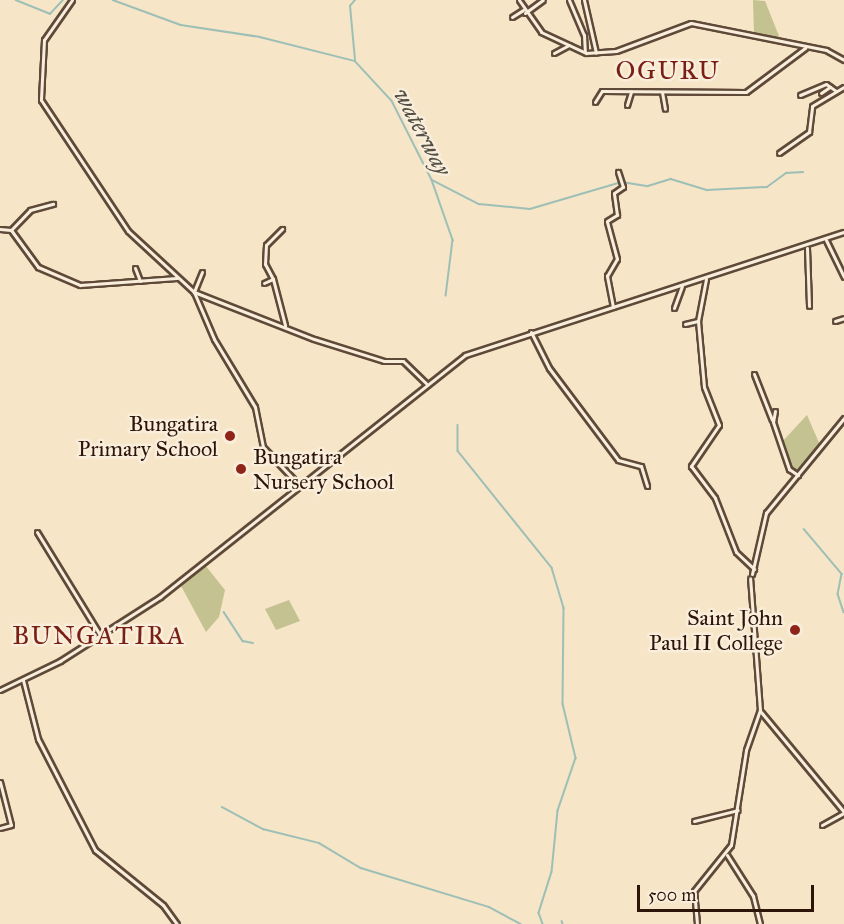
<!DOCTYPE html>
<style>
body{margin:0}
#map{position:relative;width:844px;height:924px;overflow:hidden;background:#f6e5c7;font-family:"IM FELL Great Primer",serif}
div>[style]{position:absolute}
.green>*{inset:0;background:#c4c291}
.stream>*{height:1.5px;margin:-0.75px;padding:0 0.75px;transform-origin:0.75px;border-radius:0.75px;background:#9dbfb6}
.roads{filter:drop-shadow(2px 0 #5f4938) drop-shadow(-2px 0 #5f4938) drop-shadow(0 2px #5f4938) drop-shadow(0 -2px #5f4938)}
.minor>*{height:3px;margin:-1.5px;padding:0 1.5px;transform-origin:1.5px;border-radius:1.5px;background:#f9eedb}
.dots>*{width:16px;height:16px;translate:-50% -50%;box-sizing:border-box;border:3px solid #f9eedb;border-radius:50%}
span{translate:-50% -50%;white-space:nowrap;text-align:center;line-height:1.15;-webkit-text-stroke:5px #f9eedb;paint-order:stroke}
.poi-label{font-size:22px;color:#2d1509}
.right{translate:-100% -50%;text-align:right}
.left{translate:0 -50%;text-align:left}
.water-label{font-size:24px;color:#545046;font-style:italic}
.quarter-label{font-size:26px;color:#7a1f14;letter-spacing:1.5px}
.scale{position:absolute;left:637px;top:885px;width:177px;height:27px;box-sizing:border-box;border:3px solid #2d1509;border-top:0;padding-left:8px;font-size:18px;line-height:21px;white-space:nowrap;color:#2d1509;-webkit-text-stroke:4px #f9eedb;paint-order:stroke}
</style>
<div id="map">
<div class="green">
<div style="clip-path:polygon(753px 0,765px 1px,779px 36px,776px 42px,754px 34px)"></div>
<div style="clip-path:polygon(807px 415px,820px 445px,795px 472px,781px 443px)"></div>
<div style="clip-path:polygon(205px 565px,225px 590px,219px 617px,206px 632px,180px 584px)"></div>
<div style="clip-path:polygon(289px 600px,300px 621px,276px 630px,265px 609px)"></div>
</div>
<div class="stream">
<div style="left:16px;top:0;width:37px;rotate:22deg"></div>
<div style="left:50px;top:14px;width:19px;rotate:-47deg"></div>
<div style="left:113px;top:0;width:72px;rotate:20.2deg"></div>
<div style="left:181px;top:25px;width:80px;rotate:8.6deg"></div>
<div style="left:260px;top:37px;width:98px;rotate:14.2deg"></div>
<div style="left:355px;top:61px;width:54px;rotate:47.2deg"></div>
<div style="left:392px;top:101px;width:89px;rotate:63.1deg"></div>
<div style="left:432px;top:180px;width:64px;rotate:70.7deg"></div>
<div style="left:453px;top:240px;width:56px;rotate:97.1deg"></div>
<div style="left:355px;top:60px;width:54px;rotate:-95.3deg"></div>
<div style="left:350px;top:6px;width:8px;rotate:-50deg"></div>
<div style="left:432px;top:180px;width:53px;rotate:27.1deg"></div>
<div style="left:479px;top:204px;width:51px;rotate:5.6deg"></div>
<div style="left:530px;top:209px;width:96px;rotate:-16.4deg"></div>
<div style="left:622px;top:182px;width:26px;rotate:9deg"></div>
<div style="left:648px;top:186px;width:24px;rotate:-17deg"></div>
<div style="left:671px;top:179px;width:38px;rotate:17deg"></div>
<div style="left:707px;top:190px;width:60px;rotate:-2.9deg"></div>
<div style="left:767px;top:187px;width:24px;rotate:-36deg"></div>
<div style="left:786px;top:173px;width:17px;rotate:-3deg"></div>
<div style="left:458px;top:425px;width:26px;rotate:90deg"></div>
<div style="left:458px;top:451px;width:150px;rotate:51.2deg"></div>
<div style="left:552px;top:568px;width:42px;rotate:73.3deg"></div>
<div style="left:564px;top:608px;width:96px;rotate:90.6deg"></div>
<div style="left:563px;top:704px;width:56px;rotate:76.5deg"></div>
<div style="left:576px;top:758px;width:56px;rotate:108.8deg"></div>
<div style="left:558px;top:811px;width:61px;rotate:95.6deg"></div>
<div style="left:552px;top:872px;width:43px;rotate:107.6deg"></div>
<div style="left:539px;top:913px;width:12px;rotate:70deg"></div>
<div style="left:804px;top:529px;width:59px;rotate:49.8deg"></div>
<div style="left:842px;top:574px;width:20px;rotate:101deg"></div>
<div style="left:838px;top:594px;width:19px;rotate:72deg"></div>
<div style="left:224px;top:612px;width:35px;rotate:57deg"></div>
<div style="left:243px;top:641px;width:10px;rotate:11deg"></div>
<div style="left:222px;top:807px;width:47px;rotate:28.2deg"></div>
<div style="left:263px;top:829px;width:58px;rotate:14deg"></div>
<div style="left:319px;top:843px;width:49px;rotate:30.8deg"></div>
<div style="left:361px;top:868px;width:134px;rotate:16.9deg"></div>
<div style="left:489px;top:907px;width:36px;rotate:28deg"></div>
<div style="left:562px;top:921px;width:3px;rotate:72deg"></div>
</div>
<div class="roads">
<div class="minor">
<div style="left:72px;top:0;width:49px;rotate:125deg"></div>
<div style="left:44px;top:40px;width:60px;rotate:92.9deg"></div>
<div style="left:41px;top:100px;width:157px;rotate:56.4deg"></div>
<div style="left:128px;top:231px;width:90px;rotate:42.7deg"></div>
<div style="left:194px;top:292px;width:51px;rotate:66.9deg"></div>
<div style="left:214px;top:339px;width:79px;rotate:58.9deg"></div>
<div style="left:255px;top:407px;width:41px;rotate:78.7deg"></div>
<div style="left:263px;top:447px;width:55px;rotate:46.5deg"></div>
<div style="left:519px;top:0;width:39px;rotate:55deg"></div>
<div style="left:541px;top:32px;width:50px;rotate:25deg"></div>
<div style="left:586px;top:53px;width:30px;rotate:-4deg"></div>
<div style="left:616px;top:51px;width:80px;rotate:-20.5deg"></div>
<div style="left:691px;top:23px;width:138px;rotate:11.3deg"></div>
<div style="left:826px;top:50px;width:21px;rotate:29deg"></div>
<div style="left:569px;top:0;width:38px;rotate:67deg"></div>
<div style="left:584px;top:35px;width:17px;rotate:87deg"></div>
<div style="left:584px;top:0;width:54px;rotate:77.2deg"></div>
<div style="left:525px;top:13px;width:22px;rotate:-36deg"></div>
<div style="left:512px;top:17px;width:13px;rotate:-32deg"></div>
<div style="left:554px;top:53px;width:17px;rotate:-28deg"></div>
<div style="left:662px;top:92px;width:17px;rotate:80deg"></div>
<div style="left:821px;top:93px;width:11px;rotate:-34deg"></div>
<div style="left:800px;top:95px;width:28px;rotate:-23deg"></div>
<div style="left:826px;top:84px;width:12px;rotate:35deg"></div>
<div style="left:595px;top:102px;width:13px;rotate:-58deg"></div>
<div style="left:602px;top:91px;width:144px;rotate:0.4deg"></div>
<div style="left:746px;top:92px;width:74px;rotate:-36.7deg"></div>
<div style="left:627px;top:105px;width:14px;rotate:-73deg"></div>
<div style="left:779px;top:153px;width:37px;rotate:-35deg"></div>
<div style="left:809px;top:132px;width:26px;rotate:-83deg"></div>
<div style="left:812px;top:106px;width:37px;rotate:-31deg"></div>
<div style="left:0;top:229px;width:11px;rotate:5deg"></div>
<div style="left:11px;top:230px;width:46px;rotate:53.9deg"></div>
<div style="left:38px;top:267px;width:46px;rotate:23.2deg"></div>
<div style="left:80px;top:285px;width:97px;rotate:-4.1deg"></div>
<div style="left:11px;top:230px;width:28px;rotate:-46deg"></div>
<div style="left:30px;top:210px;width:24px;rotate:-15deg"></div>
<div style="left:826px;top:240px;width:41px;rotate:64.1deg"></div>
<div style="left:807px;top:248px;width:58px;rotate:88deg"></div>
<div style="left:135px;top:268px;width:14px;rotate:69deg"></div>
<div style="left:202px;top:272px;width:22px;rotate:112deg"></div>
<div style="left:194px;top:292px;width:129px;rotate:21.4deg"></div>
<div style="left:314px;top:339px;width:73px;rotate:17.4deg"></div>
<div style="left:384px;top:361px;width:19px"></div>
<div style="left:403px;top:361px;width:32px;rotate:44deg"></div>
<div style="left:273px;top:279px;width:48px;rotate:75.4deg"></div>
<div style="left:706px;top:279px;width:43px;rotate:100.8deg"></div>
<div style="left:698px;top:321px;width:66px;rotate:84.8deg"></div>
<div style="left:704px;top:387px;width:41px;rotate:68.5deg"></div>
<div style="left:719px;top:425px;width:50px;rotate:124.3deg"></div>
<div style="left:691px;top:466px;width:40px;rotate:53deg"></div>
<div style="left:715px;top:498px;width:58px;rotate:68.7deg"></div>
<div style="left:736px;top:552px;width:25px;rotate:43deg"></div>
<div style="left:264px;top:283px;width:10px;rotate:-24deg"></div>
<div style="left:273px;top:279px;width:17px;rotate:-118deg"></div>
<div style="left:265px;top:264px;width:19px;rotate:-87deg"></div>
<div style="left:266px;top:245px;width:23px;rotate:-45deg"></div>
<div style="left:613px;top:307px;width:32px;rotate:-101deg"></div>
<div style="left:607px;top:276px;width:20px;rotate:-60deg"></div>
<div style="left:617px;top:259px;width:39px;rotate:-105deg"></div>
<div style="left:607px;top:221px;width:12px;rotate:-31deg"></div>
<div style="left:617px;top:215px;width:22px;rotate:-98deg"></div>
<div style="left:614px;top:193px;width:11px;rotate:-34deg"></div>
<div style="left:623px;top:187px;width:16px;rotate:-108deg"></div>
<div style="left:674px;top:308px;width:23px;rotate:-70deg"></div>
<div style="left:835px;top:321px;width:9px;rotate:-18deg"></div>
<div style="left:685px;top:324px;width:13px;rotate:-13deg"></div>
<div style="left:531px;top:332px;width:40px;rotate:63.4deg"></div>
<div style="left:549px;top:368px;width:115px;rotate:53.1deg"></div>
<div style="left:618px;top:460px;width:24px;rotate:15deg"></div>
<div style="left:641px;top:466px;width:21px;rotate:73deg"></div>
<div style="left:754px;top:374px;width:49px;rotate:68.6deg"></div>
<div style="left:775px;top:411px;width:11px;rotate:100deg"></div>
<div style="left:773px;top:422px;width:50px;rotate:71.2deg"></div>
<div style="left:789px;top:469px;width:11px;rotate:34deg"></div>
<div style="left:37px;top:532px;width:121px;rotate:58.5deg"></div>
<div style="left:752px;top:574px;width:63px;rotate:-77.1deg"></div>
<div style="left:766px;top:513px;width:123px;rotate:-50.6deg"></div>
<div style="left:23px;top:680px;width:61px;rotate:75.7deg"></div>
<div style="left:38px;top:739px;width:125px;rotate:62.8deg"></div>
<div style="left:95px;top:850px;width:87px;rotate:39deg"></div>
<div style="left:163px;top:905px;width:24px;rotate:54deg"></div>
<div style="left:0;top:690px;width:67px;rotate:-25.8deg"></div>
<div style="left:60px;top:661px;width:119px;rotate:-32.6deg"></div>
<div style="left:160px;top:597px;width:389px;rotate:-38.4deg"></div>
<div style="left:465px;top:355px;width:398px;rotate:-18deg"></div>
<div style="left:761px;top:712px;width:130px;rotate:50.3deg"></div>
<div style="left:0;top:782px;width:44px;rotate:75.7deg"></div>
<div style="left:11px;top:825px;width:11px;rotate:165deg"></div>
<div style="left:694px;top:821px;width:45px;rotate:-14deg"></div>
<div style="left:822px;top:825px;width:25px;rotate:-29deg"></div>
<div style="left:727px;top:855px;width:49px;rotate:57.6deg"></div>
<div style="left:753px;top:896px;width:29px;rotate:76deg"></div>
<div style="left:697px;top:924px;width:33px;rotate:-95deg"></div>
<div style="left:694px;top:891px;width:59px;rotate:-51.2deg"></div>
<div style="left:731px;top:845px;width:96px;rotate:-81deg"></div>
<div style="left:746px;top:750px;width:42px;rotate:-70.7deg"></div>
<div style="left:760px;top:710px;width:132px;rotate:-94.3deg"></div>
</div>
</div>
<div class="dots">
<div style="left:230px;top:436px;background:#8f2418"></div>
<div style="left:241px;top:469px;background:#8f2418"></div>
<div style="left:795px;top:630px;background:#8f2418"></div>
</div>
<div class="poi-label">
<span class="right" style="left:218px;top:436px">Bungatira<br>Primary School</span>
<span class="left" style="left:253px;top:469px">Bungatira<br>Nursery School</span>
<span class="right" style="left:783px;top:630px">Saint John<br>Paul II College</span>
</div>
<div class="water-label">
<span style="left:422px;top:132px;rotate:62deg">waterway</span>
</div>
<div class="quarter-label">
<span style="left:668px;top:71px">OGURU</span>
<span style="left:99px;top:636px">BUNGATIRA</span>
</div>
<div class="scale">500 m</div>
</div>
